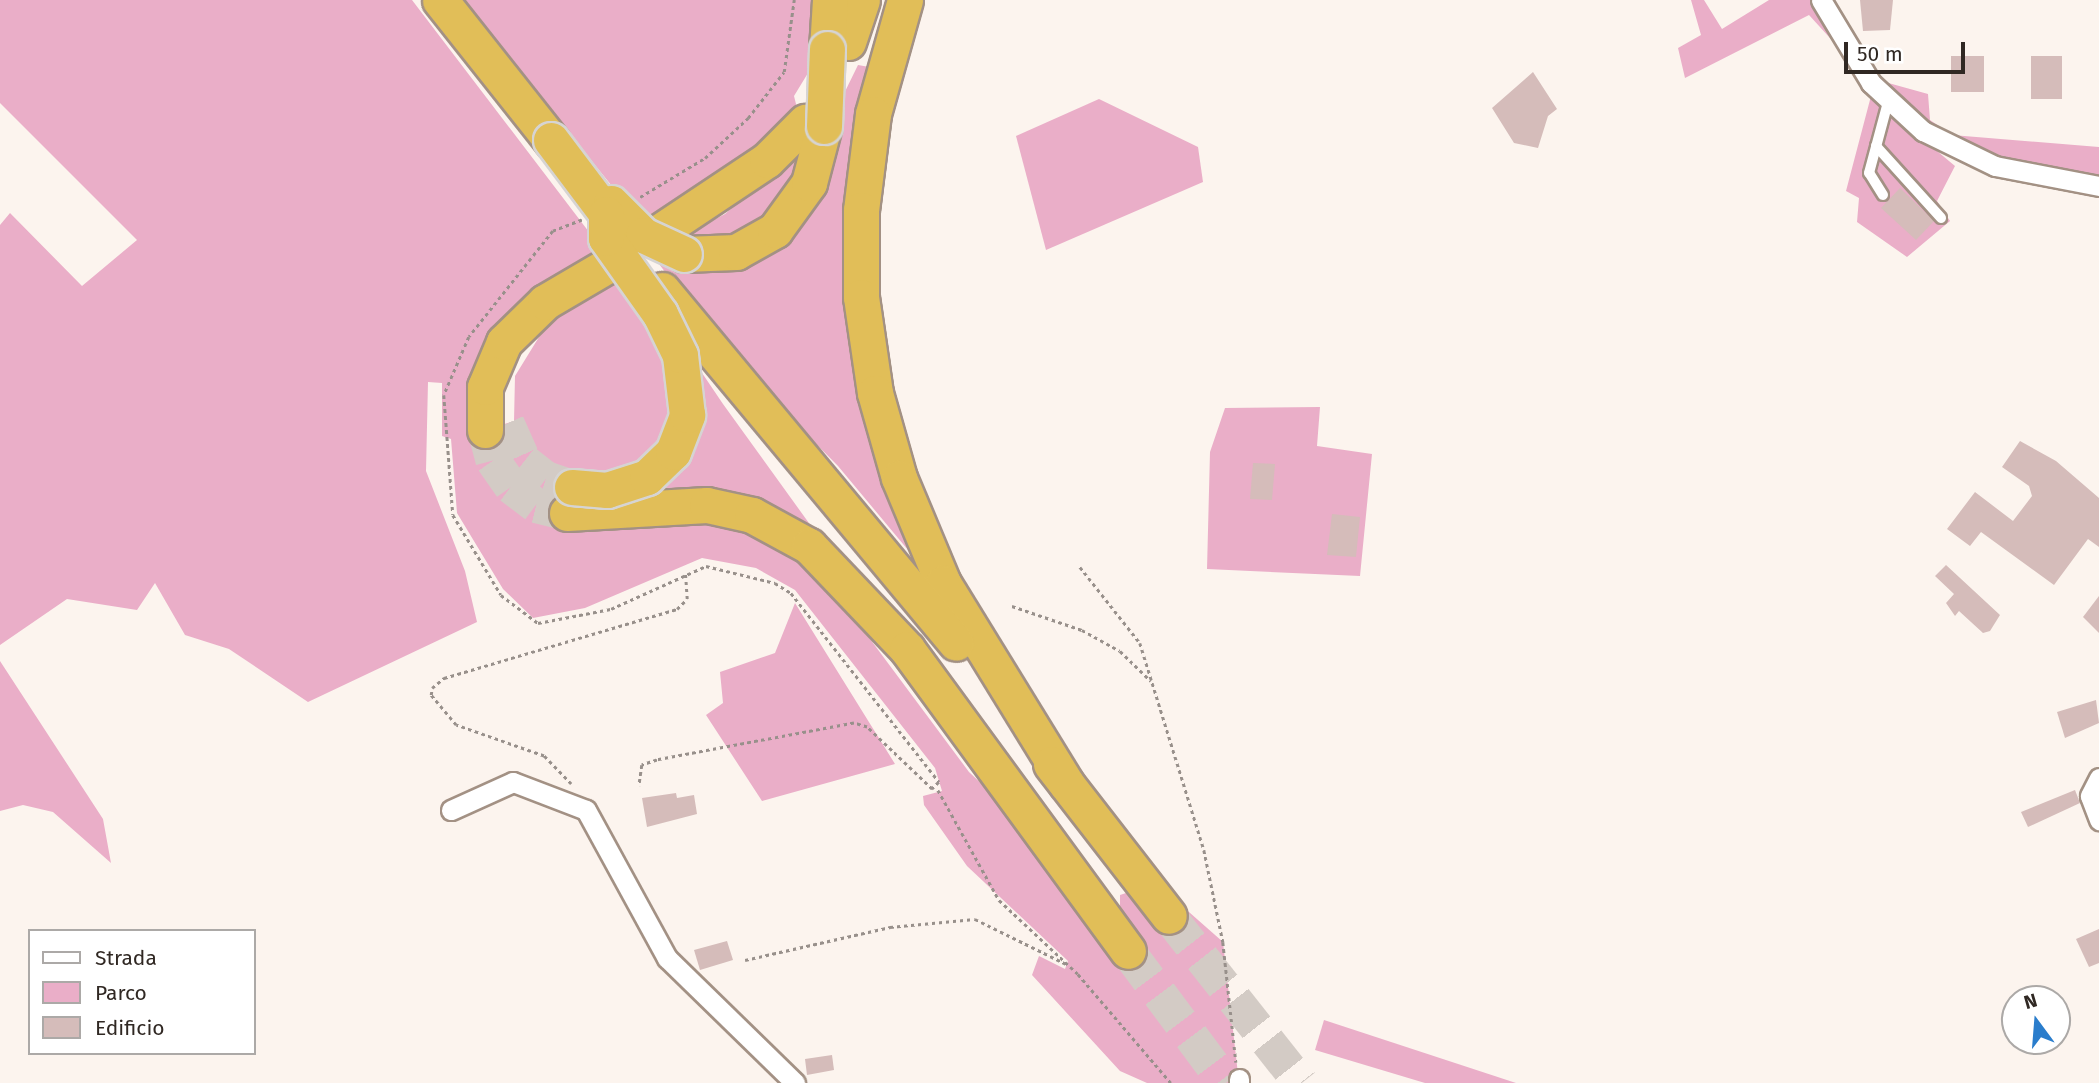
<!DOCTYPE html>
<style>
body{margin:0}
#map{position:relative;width:2099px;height:1083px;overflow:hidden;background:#fcf4ee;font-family:"Fira Sans",sans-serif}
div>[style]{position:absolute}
.green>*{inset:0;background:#eaaec8}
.building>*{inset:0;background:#d5bcba}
.highway-tunnel>*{height:35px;margin-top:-17.5px;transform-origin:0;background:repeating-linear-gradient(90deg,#d3cbc5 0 35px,transparent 0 53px)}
.path>*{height:2.5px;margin-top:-1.25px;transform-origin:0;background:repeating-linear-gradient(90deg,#98908b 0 3.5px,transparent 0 7px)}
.roads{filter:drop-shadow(2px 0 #a39184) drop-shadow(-2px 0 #a39184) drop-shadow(0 2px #a39184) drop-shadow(0 -2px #a39184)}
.lane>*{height:10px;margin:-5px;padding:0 5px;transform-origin:5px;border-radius:5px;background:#fff}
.street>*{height:19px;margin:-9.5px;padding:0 9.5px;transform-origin:9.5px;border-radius:9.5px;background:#fff}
.highway>*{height:35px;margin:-17.5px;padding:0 17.5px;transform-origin:17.5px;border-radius:17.5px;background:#e1be58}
.bridges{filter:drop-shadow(2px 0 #d6d4d3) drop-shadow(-2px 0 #d6d4d3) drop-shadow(0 2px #d6d4d3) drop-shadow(0 -2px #d6d4d3)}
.highway-bridge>*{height:35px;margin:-17.5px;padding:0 17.5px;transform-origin:17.5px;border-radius:17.5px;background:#e1be58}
span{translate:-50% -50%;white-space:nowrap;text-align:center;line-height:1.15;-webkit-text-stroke:6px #fff;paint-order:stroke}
.legend{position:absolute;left:28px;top:929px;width:228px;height:126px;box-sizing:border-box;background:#fff;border:2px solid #aca9a7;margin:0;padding:9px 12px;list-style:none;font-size:21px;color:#302823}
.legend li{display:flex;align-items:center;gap:14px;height:35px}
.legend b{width:35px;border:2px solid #aca9a7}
.north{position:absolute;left:2001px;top:985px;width:70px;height:70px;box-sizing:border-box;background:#fff;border:2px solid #aca9a7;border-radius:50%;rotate:344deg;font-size:19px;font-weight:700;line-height:28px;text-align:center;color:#302823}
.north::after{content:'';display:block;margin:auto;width:24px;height:32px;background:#2a7dcc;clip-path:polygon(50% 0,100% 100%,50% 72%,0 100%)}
.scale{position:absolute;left:1844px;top:42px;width:121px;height:32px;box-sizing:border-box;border:4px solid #302823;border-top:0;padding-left:9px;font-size:21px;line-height:24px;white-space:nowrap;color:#302823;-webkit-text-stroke:5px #fff;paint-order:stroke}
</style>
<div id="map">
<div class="green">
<div style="clip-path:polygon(0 0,412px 0,605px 253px,540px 295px,485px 430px,514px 421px,515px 376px,547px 324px,623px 271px,648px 304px,678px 410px,646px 466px,669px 515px,733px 525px,802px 560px,841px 600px,969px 772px,1120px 914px,1120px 895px,1129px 892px,1181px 905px,1223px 942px,1239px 1083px,1147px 1083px,1120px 1071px,1032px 975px,1039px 956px,1065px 969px,1068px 961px,967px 866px,924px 805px,923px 796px,942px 791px,935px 768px,795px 590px,756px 568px,702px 558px,585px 608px,533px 618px,503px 589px,457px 513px,451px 439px,442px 436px,442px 383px,428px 382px,426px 471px,465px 571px,477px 622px,308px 702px,229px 649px,185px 635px,155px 583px,137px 610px,67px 599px,0 645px,0 225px,10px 213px,82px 286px,137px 240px,0 103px)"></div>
<div style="clip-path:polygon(461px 0,823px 0,819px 55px,794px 96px,798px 112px,780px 132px,646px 228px)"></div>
<div style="clip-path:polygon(1691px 0,1704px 0,1722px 29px,1769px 0,1812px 0,1860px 71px,1809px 15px,1685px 78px,1678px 48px,1701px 35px)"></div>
<div style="clip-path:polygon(858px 65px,875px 68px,857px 168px,913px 556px,838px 466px,732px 359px,659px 264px,734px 262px,833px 116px)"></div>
<div style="clip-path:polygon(1874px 79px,1928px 94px,1930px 120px,1952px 135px,2099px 147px,2099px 186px,1968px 157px)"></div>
<div style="clip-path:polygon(1871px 96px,1955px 166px,1937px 201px,1950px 221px,1907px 257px,1857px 222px,1859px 198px,1846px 191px)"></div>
<div style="clip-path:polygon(1099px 99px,1198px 147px,1203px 182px,1046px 250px,1016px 136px)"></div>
<div style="clip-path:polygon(809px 139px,808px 157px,753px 234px,673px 241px,725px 214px)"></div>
<div style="clip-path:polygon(698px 367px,723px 404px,819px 537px,636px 492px)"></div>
<div style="clip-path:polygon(1320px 407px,1317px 446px,1372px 454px,1360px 576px,1207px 569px,1210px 452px,1225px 408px)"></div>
<div style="clip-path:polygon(795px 603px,895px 764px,762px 801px,706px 715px,723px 703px,720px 672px,775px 653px)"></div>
<div style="clip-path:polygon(0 661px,103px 819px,111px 863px,53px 812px,23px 805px,0 811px)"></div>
<div style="clip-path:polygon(1324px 1020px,1516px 1083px,1425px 1083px,1315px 1050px)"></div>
</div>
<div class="building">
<div style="clip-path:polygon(1860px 0,1893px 0,1890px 30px,1863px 31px)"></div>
<div style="clip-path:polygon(1951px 56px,1984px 56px,1984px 92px,1951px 92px)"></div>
<div style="clip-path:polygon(2031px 56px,2062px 56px,2062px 99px,2031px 99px)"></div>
<div style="clip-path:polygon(1533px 72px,1557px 109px,1548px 116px,1538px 148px,1514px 143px,1492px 108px)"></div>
<div style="clip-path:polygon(1900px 188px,1934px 221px,1916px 240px,1881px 208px)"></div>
<div style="clip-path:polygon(2020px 441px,2056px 461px,2099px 498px,2099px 547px,2088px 539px,2054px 585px,1981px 532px,1970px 546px,1947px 529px,1975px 492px,2013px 521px,2032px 496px,2029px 486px,2002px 467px)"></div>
<div style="clip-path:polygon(1253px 463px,1275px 464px,1272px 500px,1250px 499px)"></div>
<div style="clip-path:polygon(1332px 514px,1360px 517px,1356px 557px,1327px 555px)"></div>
<div style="clip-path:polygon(1946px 565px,2000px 615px,1990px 631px,1983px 633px,1959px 611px,1955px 616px,1946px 603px,1954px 594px,1935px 576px)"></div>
<div style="clip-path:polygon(2099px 596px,2099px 633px,2083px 617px)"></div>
<div style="clip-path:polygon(2096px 700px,2099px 723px,2065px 738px,2057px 712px)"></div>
<div style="clip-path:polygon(2075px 790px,2080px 803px,2028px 827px,2021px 812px)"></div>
<div style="clip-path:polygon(676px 793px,677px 798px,694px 795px,697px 814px,647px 827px,642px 798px)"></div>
<div style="clip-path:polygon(2099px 929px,2099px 963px,2089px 967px,2076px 939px)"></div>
<div style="clip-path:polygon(727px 941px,733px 960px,700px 970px,694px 950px)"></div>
<div style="clip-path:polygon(832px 1055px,834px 1070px,807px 1075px,805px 1059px)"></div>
</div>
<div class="highway-tunnel">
<div style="left:507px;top:423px;width:42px;rotate:65.9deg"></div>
<div style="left:524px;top:461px;width:28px;rotate:38deg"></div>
<div style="left:546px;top:478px;width:28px;rotate:19deg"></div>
<div style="left:485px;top:430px;width:31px;rotate:75deg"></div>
<div style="left:493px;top:460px;width:32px;rotate:55deg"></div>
<div style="left:511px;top:486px;width:31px;rotate:37deg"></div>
<div style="left:536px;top:505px;width:32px;rotate:14deg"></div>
<div style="left:1169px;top:916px;width:213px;rotate:51.7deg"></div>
<div style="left:1128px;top:951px;width:164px;rotate:53.4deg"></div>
</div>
<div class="path">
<div style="left:640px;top:197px;width:76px;rotate:-31deg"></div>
<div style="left:705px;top:158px;width:59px;rotate:-42.9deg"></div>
<div style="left:748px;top:118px;width:58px;rotate:-52deg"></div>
<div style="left:784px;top:72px;width:73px;rotate:-82.1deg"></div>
<div style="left:582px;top:220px;width:31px;rotate:159deg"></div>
<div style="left:553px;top:231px;width:135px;rotate:128.4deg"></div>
<div style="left:469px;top:337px;width:63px;rotate:113.3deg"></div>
<div style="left:444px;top:395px;width:120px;rotate:85.7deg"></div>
<div style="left:453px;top:515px;width:93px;rotate:59deg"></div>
<div style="left:501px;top:595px;width:46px;rotate:37.1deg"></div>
<div style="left:538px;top:623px;width:74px;rotate:-10.9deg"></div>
<div style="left:611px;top:609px;width:104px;rotate:-24.4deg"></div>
<div style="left:706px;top:566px;width:71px;rotate:13.8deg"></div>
<div style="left:775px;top:583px;width:19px;rotate:32deg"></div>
<div style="left:791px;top:593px;width:240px;rotate:51.9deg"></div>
<div style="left:939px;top:782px;width:10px;rotate:135deg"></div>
<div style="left:932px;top:789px;width:90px;rotate:-136.4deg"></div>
<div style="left:867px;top:727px;width:14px;rotate:-163deg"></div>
<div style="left:854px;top:723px;width:200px;rotate:169.4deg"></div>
<div style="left:657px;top:760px;width:16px;rotate:162deg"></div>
<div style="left:642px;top:765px;width:21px;rotate:98deg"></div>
<div style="left:1080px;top:567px;width:97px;rotate:51.7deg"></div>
<div style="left:1140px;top:643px;width:217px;rotate:72.8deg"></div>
<div style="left:1204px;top:850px;width:94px;rotate:78.3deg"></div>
<div style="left:1223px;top:942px;width:121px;rotate:83.8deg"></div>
<div style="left:1012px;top:606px;width:74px;rotate:18.9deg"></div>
<div style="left:1082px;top:630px;width:43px;rotate:28.9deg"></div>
<div style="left:1120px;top:651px;width:43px;rotate:44.1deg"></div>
<div style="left:571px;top:784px;width:39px;rotate:-134deg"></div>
<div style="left:544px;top:756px;width:93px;rotate:-160.6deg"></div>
<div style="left:456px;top:725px;width:39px;rotate:-130deg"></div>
<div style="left:431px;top:695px;width:7px;rotate:-82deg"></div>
<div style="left:432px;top:688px;width:16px;rotate:-40deg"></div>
<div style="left:444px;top:678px;width:243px;rotate:-16.5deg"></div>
<div style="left:677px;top:609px;width:14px;rotate:-45deg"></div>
<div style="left:687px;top:599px;width:27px;rotate:-94deg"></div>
<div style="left:938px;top:790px;width:126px;rotate:61deg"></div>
<div style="left:999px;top:900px;width:108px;rotate:43.1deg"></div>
<div style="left:1078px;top:974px;width:143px;rotate:49.5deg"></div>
<div style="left:745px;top:960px;width:149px;rotate:-12.8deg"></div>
<div style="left:890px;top:927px;width:85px;rotate:-5.4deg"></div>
<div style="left:975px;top:919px;width:102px;rotate:26.3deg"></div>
</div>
<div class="roads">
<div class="lane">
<div style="left:1876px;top:146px;width:97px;rotate:47.9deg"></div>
<div style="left:1883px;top:195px;width:26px;rotate:-122deg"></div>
<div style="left:1869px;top:173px;width:73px;rotate:-75deg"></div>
</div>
<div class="street">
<div style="left:1821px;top:0;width:97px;rotate:58.9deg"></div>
<div style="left:1871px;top:83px;width:71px;rotate:42.7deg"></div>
<div style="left:1923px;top:131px;width:80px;rotate:25.9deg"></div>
<div style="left:1995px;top:166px;width:106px;rotate:10.9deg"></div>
<div style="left:2099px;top:778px;width:20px;rotate:117deg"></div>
<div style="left:2090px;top:796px;width:26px;rotate:69deg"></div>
<div style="left:451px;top:810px;width:68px;rotate:-24.3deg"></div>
<div style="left:513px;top:782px;width:78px;rotate:21deg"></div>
<div style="left:586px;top:810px;width:169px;rotate:61.3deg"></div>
<div style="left:667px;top:958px;width:179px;rotate:44.3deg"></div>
<div style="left:1239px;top:1079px;width:4px;rotate:90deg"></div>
</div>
<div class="highway">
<div style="left:440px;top:0;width:179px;rotate:51.6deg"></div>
<div style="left:905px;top:0;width:118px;rotate:105.7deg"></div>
<div style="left:873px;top:114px;width:97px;rotate:97.1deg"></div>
<div style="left:861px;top:210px;width:87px;rotate:90deg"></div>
<div style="left:861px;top:297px;width:97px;rotate:81.7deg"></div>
<div style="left:875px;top:393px;width:88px;rotate:74.2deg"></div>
<div style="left:899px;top:478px;width:114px;rotate:67.3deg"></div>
<div style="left:943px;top:583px;width:235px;rotate:58.4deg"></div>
<div style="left:848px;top:42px;width:44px;rotate:-71.6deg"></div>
<div style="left:827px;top:49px;width:49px;rotate:-86.5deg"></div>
<div style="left:656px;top:234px;width:133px;rotate:-33.7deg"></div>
<div style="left:767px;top:160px;width:54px;rotate:-45deg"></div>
<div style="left:684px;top:254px;width:52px;rotate:-2.2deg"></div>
<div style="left:736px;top:252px;width:45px;rotate:-29.4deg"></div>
<div style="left:775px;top:230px;width:58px;rotate:-54.1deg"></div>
<div style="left:809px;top:183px;width:59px;rotate:-75.3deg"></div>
<div style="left:662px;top:290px;width:459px;rotate:50.2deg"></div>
<div style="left:485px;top:430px;width:43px;rotate:-90deg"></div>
<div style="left:485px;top:387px;width:49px;rotate:-67.1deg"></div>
<div style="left:504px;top:342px;width:57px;rotate:-44.3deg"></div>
<div style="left:545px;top:302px;width:81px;rotate:-30.4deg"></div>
<div style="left:567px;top:513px;width:140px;rotate:-3.3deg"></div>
<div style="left:707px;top:505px;width:46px;rotate:12.5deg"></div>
<div style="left:752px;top:515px;width:65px;rotate:28.5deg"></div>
<div style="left:809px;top:546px;width:142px;rotate:46.4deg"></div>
<div style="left:907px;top:649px;width:374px;rotate:53.8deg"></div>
<div style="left:1051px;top:764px;width:192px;rotate:52.2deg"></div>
</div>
</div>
<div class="bridges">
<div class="highway-bridge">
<div style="left:824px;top:126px;width:77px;rotate:-87.8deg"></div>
<div style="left:551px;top:140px;width:116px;rotate:53deg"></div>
<div style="left:611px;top:203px;width:45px;rotate:45deg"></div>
<div style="left:643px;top:235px;width:45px;rotate:24.9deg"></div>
<div style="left:572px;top:487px;width:35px;rotate:5deg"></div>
<div style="left:607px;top:490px;width:42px;rotate:-18deg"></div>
<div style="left:647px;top:477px;width:36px;rotate:-44deg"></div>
<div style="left:673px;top:452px;width:40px;rotate:-69deg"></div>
<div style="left:687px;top:415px;width:60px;rotate:-96.7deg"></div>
<div style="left:680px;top:355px;width:46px;rotate:-116deg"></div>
<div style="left:660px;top:314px;width:93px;rotate:-125.4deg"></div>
<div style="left:606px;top:238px;width:24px;rotate:-90deg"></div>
</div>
</div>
<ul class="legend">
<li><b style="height:9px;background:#fff"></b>Strada</li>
<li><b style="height:19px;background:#eaaec8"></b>Parco</li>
<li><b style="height:19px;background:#d5bcba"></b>Edificio</li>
</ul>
<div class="north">N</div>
<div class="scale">50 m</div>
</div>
